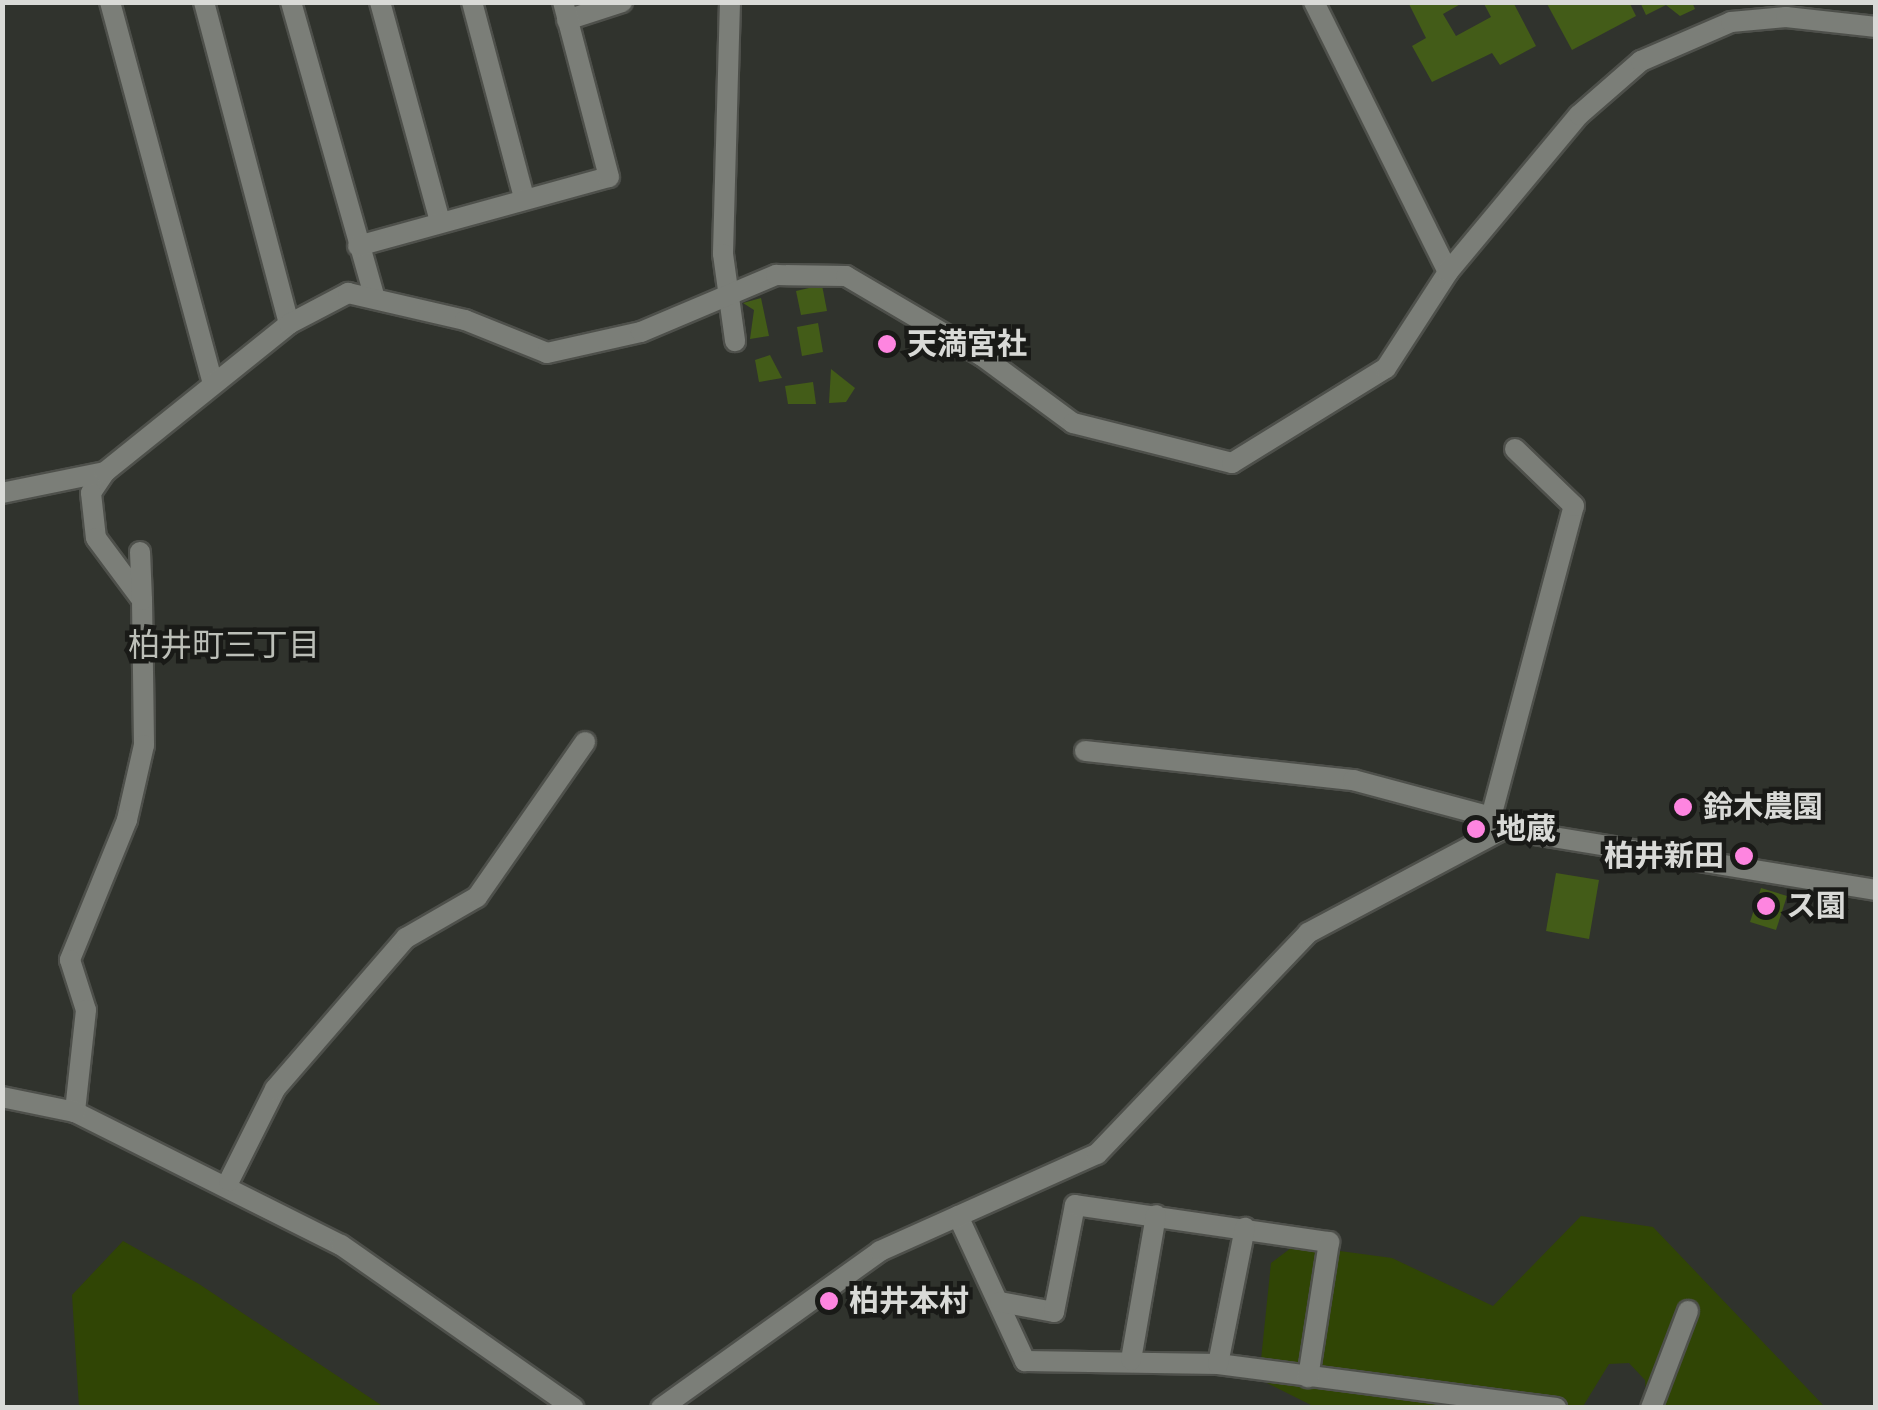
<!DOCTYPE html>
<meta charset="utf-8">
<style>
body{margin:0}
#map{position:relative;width:1878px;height:1410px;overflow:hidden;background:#30332d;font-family:Roboto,"Noto Sans JP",sans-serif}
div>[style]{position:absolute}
.green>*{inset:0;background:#304505}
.building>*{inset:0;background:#435c18}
.round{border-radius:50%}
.roads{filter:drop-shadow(2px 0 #4e504b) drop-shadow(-2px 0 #4e504b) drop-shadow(0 2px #4e504b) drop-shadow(0 -2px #4e504b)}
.minor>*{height:20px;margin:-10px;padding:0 10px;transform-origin:10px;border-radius:10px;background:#7b7e78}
.dots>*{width:28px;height:28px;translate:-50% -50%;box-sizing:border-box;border:5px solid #191a17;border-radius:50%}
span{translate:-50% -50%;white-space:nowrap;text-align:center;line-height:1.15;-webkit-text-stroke:9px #191a17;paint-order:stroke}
.poi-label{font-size:30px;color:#d9dad7;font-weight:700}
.left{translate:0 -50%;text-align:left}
.right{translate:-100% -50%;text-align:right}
.neighbourhood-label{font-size:32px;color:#bcbfb8}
.frame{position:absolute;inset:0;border:5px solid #d9dad7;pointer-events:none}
</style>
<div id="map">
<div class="green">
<div style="clip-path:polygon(1581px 1216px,1653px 1227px,1825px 1407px,1647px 1407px,1645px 1380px,1629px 1363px,1609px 1364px,1582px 1408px,1315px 1407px,1259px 1379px,1271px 1263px,1295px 1245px,1392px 1258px,1493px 1306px)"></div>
<div style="clip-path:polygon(123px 1241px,199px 1284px,384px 1407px,79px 1407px,72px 1295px)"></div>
</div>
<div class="building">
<div style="clip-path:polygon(1408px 2px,1464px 2px,1443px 14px,1456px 36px,1491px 17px,1483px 2px,1513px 2px,1536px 46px,1500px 65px,1492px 53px,1432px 82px,1412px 46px,1426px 38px)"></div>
<div style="clip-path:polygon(1546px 2px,1629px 2px,1636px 16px,1572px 50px)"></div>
<div style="clip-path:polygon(1640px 2px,1692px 2px,1695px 9px,1680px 16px,1666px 5px,1646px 15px)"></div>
<div style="clip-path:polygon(822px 285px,827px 311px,801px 315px,796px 291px)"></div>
<div style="clip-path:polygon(761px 298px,769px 336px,750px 339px,754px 310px,743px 303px)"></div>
<div style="clip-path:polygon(818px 323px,823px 352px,802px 356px,797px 327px)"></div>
<div class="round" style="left:876px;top:333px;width:22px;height:22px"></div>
<div style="clip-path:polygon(770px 355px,782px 378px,759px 382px,755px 360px)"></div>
<div style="clip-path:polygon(831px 369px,855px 388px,846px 402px,829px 403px)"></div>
<div style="clip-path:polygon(813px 382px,816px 404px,788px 404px,785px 386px)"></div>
<div style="clip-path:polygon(1556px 873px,1599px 880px,1589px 939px,1546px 931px)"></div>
<div style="clip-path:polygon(1761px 888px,1787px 896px,1776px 930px,1750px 922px)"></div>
</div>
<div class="roads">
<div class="minor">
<div style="left:110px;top:2px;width:396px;rotate:74.9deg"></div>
<div style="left:204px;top:2px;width:333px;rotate:75.2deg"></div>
<div style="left:291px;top:2px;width:305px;rotate:74.2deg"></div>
<div style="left:380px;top:2px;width:224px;rotate:74.7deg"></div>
<div style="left:472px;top:2px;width:203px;rotate:75.1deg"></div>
<div style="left:730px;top:2px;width:252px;rotate:91.6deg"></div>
<div style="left:723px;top:254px;width:88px;rotate:82.1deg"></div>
<div style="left:1314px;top:2px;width:301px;rotate:63.6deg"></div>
<div style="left:567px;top:20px;width:58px;rotate:-18.1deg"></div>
<div style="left:358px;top:246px;width:260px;rotate:-15.4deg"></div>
<div style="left:609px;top:177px;width:181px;rotate:-104.7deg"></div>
<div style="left:105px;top:472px;width:25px;rotate:124deg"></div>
<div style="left:91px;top:493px;width:45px;rotate:83.7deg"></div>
<div style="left:96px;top:538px;width:77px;rotate:53.4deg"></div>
<div style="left:142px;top:600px;width:145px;rotate:89.2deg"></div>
<div style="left:144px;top:745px;width:77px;rotate:102.8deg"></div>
<div style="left:127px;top:820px;width:151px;rotate:112.2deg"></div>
<div style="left:70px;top:960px;width:52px;rotate:72.3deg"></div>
<div style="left:86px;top:1010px;width:103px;rotate:96.2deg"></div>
<div style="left:75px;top:1112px;width:297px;rotate:26.6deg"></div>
<div style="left:341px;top:1245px;width:284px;rotate:35deg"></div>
<div style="left:2px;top:493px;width:105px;rotate:-11.5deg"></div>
<div style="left:105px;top:472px;width:236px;rotate:-38.8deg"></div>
<div style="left:289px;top:324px;width:67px;rotate:-27.7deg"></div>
<div style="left:348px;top:293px;width:120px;rotate:13deg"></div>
<div style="left:465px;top:320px;width:88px;rotate:21.9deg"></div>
<div style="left:547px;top:353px;width:96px;rotate:-12.6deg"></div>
<div style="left:641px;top:332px;width:147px;rotate:-22.9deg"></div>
<div style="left:776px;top:275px;width:70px;rotate:0.8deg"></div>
<div style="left:846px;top:276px;width:158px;rotate:30.5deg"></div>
<div style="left:982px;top:356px;width:113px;rotate:36.4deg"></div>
<div style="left:1073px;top:423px;width:164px;rotate:14.1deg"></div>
<div style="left:1232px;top:463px;width:181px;rotate:-31.7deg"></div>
<div style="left:1386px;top:368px;width:114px;rotate:-57.1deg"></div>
<div style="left:1448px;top:272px;width:204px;rotate:-50.2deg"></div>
<div style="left:1579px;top:115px;width:82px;rotate:-41.1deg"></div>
<div style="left:1641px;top:61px;width:98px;rotate:-23.4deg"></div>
<div style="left:1731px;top:22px;width:55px;rotate:-5.2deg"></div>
<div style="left:1786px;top:17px;width:91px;rotate:6.3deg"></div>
<div style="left:140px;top:552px;width:48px;rotate:87.6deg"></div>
<div style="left:1085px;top:751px;width:270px;rotate:6.2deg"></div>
<div style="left:1353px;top:780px;width:143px;rotate:15deg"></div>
<div style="left:1491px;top:817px;width:18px;rotate:43deg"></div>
<div style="left:1491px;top:817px;width:322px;rotate:-75.1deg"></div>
<div style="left:1574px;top:506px;width:82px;rotate:-136deg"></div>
<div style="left:2px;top:1097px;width:75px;rotate:11.6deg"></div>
<div style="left:229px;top:1181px;width:103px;rotate:-63.4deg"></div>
<div style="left:275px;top:1089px;width:200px;rotate:-49.1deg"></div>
<div style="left:406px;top:938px;width:82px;rotate:-30deg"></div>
<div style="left:477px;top:897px;width:189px;rotate:-55.1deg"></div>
<div style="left:958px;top:1216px;width:160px;rotate:65.2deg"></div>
<div style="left:1025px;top:1361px;width:193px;rotate:0.9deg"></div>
<div style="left:1218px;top:1364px;width:341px;rotate:7.4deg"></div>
<div style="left:1000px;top:1302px;width:55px;rotate:10.5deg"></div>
<div style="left:1054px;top:1312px;width:109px;rotate:-78.9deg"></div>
<div style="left:1075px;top:1205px;width:257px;rotate:8.3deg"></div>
<div style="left:1329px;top:1242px;width:137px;rotate:98.8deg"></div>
<div style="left:1131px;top:1360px;width:147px;rotate:-80.2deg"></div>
<div style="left:1218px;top:1364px;width:139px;rotate:-78.8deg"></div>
<div style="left:661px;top:1408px;width:269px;rotate:-35.6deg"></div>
<div style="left:880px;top:1251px;width:238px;rotate:-24.1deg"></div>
<div style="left:1097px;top:1154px;width:306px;rotate:-46.3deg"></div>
<div style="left:1308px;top:933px;width:222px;rotate:-28deg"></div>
<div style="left:1504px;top:829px;width:377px;rotate:9.3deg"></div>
<div style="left:1651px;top:1408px;width:104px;rotate:-69.1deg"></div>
</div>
</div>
<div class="dots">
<div style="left:887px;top:344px;background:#fe85e0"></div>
<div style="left:1683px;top:807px;background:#fe85e0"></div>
<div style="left:1476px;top:829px;background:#fe85e0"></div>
<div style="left:1744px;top:856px;background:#fe85e0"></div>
<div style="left:1766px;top:906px;background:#fe85e0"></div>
<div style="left:829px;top:1301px;background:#fe85e0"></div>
</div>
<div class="poi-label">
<span class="left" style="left:907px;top:344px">天満宮社</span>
<span class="left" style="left:1703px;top:807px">鈴木農園</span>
<span class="left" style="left:1496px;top:829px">地蔵</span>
<span class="right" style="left:1724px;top:856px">柏井新田</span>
<span class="left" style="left:1786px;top:906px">ス園</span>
<span class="left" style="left:849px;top:1301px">柏井本村</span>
</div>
<div class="neighbourhood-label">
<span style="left:224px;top:645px">柏井町三丁目</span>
</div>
<div class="frame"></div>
</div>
